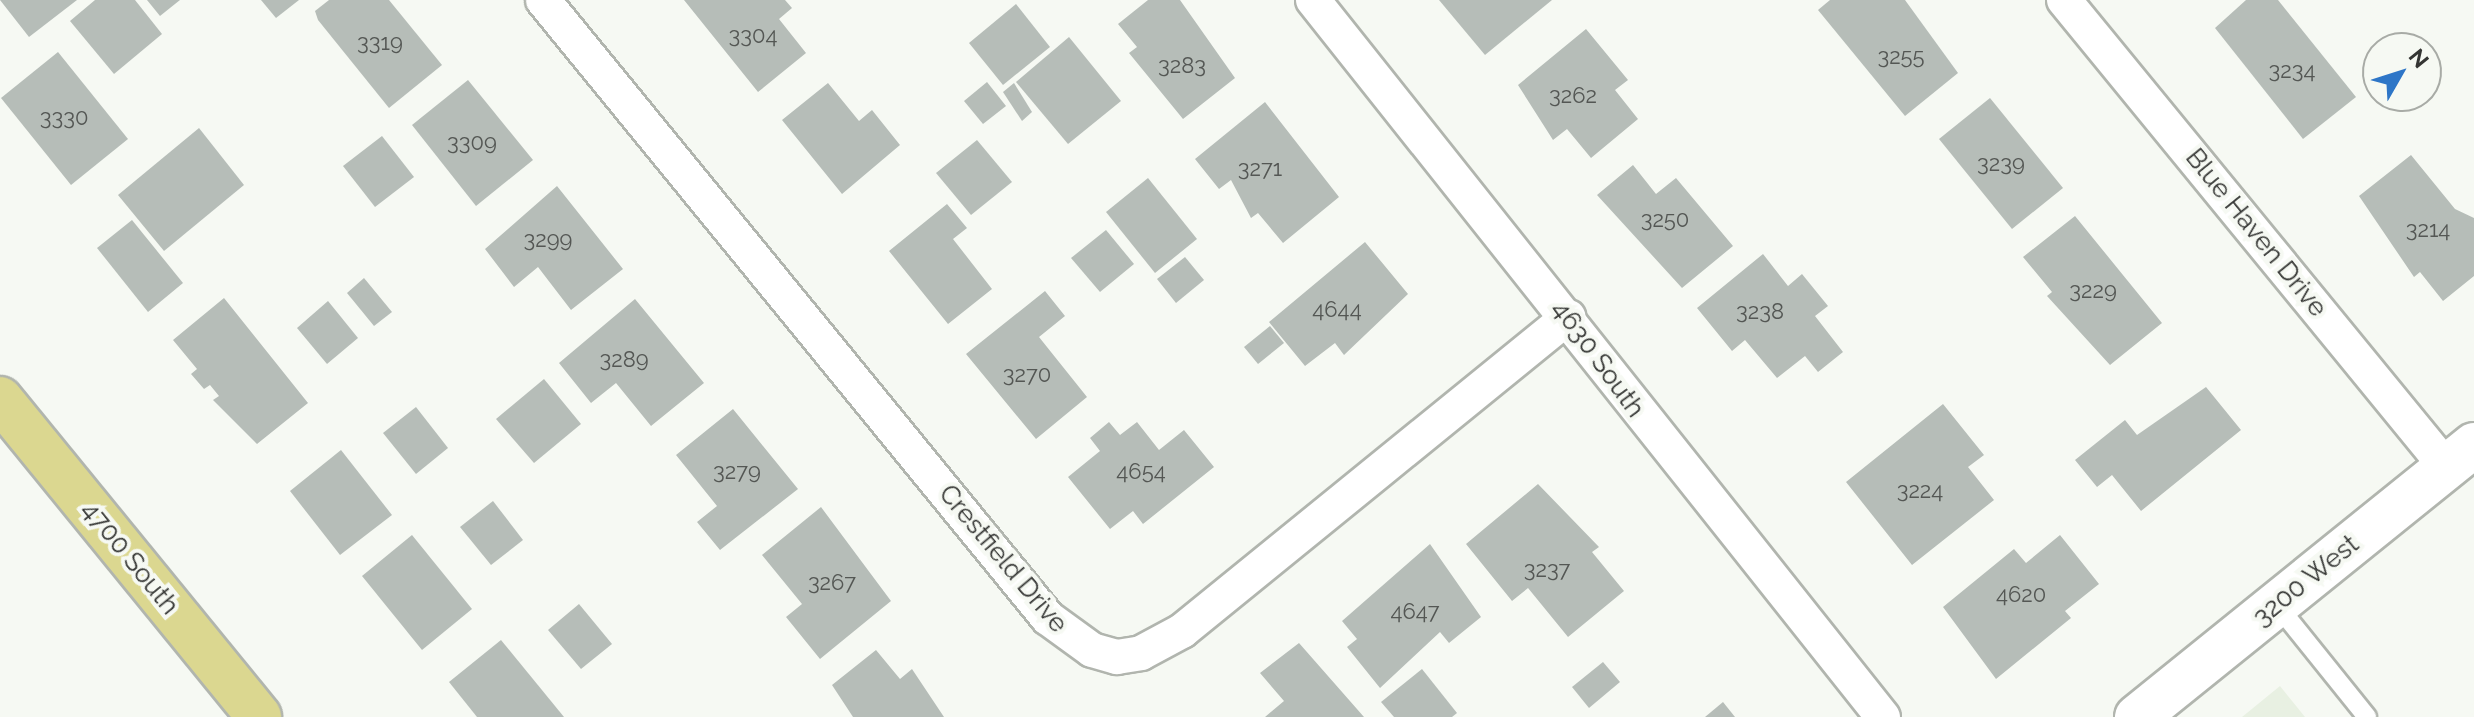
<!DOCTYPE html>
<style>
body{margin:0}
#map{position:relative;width:2474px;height:717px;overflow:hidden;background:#f6f9f3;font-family:Raleway,sans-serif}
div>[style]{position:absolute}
.built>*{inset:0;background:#e8f0e2}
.building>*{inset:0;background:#b6bdb8}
.roads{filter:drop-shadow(2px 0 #b1b5ae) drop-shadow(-2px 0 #b1b5ae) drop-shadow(0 2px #b1b5ae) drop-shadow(0 -2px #b1b5ae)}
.lane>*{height:18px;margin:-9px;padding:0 9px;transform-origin:9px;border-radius:9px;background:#fff}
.street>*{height:34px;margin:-17px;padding:0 17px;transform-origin:17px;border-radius:17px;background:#fff}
.secondary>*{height:44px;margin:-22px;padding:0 22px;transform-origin:22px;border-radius:22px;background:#fff}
.primary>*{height:44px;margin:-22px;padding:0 22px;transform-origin:22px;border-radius:22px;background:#dbd790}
span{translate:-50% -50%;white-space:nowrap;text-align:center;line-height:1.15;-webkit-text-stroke:8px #f6f9f3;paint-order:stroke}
.number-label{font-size:22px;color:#545754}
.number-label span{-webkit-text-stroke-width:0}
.street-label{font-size:26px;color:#343533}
.north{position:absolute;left:2362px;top:32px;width:80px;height:80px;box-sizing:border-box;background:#f6f9f3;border:2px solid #a8aba6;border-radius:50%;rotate:51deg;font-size:22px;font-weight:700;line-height:32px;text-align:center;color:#343533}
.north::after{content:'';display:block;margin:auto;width:28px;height:36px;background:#2e76c7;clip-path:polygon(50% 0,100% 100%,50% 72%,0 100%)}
</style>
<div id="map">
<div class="built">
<div style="clip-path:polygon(2280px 686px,2305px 717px,2242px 717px)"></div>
</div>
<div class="building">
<div style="clip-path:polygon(0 0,77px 0,29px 37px)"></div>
<div style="clip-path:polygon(95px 0,135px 0,162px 34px,114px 74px,70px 21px)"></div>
<div style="clip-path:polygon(147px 0,180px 0,160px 16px)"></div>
<div style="clip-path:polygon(261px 0,299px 0,276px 18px)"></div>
<div style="clip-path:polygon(329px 0,389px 0,442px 65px,389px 108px,318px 20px,315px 11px)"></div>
<div style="clip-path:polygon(684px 0,785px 0,792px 8px,779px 19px,806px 53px,758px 92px)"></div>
<div style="clip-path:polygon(1148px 0,1180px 0,1235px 78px,1183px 119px,1129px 53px,1137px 47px,1118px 24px)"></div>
<div style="clip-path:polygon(1439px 0,1552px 0,1485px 55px)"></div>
<div style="clip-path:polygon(1830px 0,1905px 0,1958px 73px,1905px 116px,1818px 10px)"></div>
<div style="clip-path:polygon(2246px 0,2278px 0,2356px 97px,2303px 139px,2215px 28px)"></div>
<div style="clip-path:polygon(1016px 4px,1050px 47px,1003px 85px,969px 43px)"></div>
<div style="clip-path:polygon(1586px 29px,1628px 80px,1615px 90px,1638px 119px,1591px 158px,1567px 129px,1553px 140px,1518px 85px)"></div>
<div style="clip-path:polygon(1069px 37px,1121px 101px,1068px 144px,1016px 82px)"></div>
<div style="clip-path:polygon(58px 52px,128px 139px,71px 185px,1px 98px)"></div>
<div style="clip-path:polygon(468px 80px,533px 160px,476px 206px,412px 125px)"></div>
<div style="clip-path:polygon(987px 82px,1006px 106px,983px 124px,964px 101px)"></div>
<div style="clip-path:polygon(828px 83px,859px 121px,872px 110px,900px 145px,842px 194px,782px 120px)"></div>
<div style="clip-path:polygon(1014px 83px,1032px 112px,1022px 121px,1003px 92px)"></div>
<div style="clip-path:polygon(1990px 98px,2063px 188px,2012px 229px,1939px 139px)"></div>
<div style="clip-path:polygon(1265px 102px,1339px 197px,1283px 243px,1258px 213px,1251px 218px,1231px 180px,1219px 189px,1195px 159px)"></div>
<div style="clip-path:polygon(199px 128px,244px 185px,164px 251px,118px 195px)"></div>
<div style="clip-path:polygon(382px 136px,414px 177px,375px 207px,343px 166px)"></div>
<div style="clip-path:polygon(977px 140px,1012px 182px,971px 215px,936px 173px)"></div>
<div style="clip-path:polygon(2411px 155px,2455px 209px,2474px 218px,2474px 276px,2443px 301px,2420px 272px,2414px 277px,2359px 196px)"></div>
<div style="clip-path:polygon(1633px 165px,1656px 194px,1676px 178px,1733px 246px,1682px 288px,1597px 195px)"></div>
<div style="clip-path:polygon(1148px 178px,1197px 239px,1155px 273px,1106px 212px)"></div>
<div style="clip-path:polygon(557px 186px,623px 269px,571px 310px,538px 267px,514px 287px,485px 249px)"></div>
<div style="clip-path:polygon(947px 204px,967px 228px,953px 239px,992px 289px,948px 324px,889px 251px)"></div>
<div style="clip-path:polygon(2075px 216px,2162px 323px,2110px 365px,2047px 296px,2052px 292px,2023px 257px)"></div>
<div style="clip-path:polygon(132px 220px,183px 283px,148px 312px,97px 248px)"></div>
<div style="clip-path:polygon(1106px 230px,1134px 264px,1100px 292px,1071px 258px)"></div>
<div style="clip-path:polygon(1365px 242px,1408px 294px,1344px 355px,1335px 343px,1305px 366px,1269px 322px)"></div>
<div style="clip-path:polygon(1763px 254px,1788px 286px,1802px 274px,1828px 306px,1815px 316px,1843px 352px,1818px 372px,1805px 356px,1777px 378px,1745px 340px,1732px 351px,1697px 308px)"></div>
<div style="clip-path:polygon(1185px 257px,1204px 280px,1176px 303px,1157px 279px)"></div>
<div style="clip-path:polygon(364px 278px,392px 312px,374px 326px,347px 293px)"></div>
<div style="clip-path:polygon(1045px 291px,1065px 316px,1039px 337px,1087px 397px,1036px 439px,966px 354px)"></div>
<div style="clip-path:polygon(224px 298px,308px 403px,257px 444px,213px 400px,219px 396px,210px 385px,204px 389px,191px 374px,197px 369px,173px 340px)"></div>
<div style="clip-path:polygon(635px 299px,704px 383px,651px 426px,616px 383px,591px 403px,559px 363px)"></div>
<div style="clip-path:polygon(328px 301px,358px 338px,327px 364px,297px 328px)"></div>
<div style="clip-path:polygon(1270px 326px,1284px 343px,1258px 364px,1244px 347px)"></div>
<div style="clip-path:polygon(544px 379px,581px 424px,534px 463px,496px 419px)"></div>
<div style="clip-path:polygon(2206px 387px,2241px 430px,2141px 511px,2112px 475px,2097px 487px,2075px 460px,2125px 420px,2137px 435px)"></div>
<div style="clip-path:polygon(1943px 404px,1984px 455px,1968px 467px,1994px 500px,1912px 565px,1846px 482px)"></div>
<div style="clip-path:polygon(416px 407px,448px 448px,416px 474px,383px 433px)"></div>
<div style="clip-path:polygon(733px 409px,798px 489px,720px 550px,697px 522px,717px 506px,676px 455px)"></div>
<div style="clip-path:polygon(1109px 422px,1120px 435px,1137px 422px,1159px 450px,1184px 430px,1214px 467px,1143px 524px,1133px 511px,1110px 529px,1068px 477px,1100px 451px,1090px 438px)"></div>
<div style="clip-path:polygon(341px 450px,392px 515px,340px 555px,290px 491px)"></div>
<div style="clip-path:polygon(1538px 484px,1599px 547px,1592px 552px,1624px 591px,1568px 637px,1528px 588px,1512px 601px,1466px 544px)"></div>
<div style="clip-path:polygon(493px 501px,523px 540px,491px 565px,460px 527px)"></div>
<div style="clip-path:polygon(821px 507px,891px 601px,820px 659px,786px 617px,802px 604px,762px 555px)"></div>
<div style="clip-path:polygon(412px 535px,472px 609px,422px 650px,362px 576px)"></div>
<div style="clip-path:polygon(2060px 535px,2099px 584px,2065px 611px,2071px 618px,1996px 679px,1943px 607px,2014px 549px,2026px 563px)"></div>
<div style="clip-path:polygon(1430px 544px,1481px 617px,1449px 643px,1440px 632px,1380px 688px,1347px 647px,1357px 639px,1342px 621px)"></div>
<div style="clip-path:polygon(579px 604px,612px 644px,581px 669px,548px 630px)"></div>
<div style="clip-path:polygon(501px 640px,564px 717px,477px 717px,449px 682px)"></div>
<div style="clip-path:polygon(1299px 643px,1364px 717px,1265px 717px,1284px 701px,1260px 673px)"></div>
<div style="clip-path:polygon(876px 650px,900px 679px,912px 669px,944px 717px,853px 717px,832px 685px)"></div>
<div style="clip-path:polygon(1603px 662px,1620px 682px,1589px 708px,1572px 687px)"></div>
<div style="clip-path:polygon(1422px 669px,1457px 713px,1452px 717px,1394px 717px,1381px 702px)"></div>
<div style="clip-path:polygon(1723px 702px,1735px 717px,1705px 717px)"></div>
</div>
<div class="roads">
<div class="lane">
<div style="left:2277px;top:605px;width:144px;rotate:51.2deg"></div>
</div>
<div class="street">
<div style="left:543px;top:0;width:798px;rotate:50.75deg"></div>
<div style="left:1048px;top:618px;width:54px;rotate:36deg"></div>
<div style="left:1092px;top:650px;width:26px;rotate:16deg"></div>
<div style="left:1117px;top:657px;width:24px;rotate:-9deg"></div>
<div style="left:1141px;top:653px;width:47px;rotate:-28.2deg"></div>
<div style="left:1182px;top:631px;width:498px;rotate:-39.1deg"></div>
<div style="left:1313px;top:0;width:916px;rotate:51.52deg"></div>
<div style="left:2064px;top:0;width:605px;rotate:50.7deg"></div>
</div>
<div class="secondary">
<div style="left:2137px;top:717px;width:433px;rotate:-38.9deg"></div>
</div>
<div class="primary">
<div style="left:0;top:399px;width:410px;rotate:50.8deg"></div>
</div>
</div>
<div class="number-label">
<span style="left:753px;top:36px">3304</span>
<span style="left:380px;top:43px">3319</span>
<span style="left:1901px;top:57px">3255</span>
<span style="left:1182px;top:66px">3283</span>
<span style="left:2292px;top:71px">3234</span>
<span style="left:1573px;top:96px">3262</span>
<span style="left:64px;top:118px">3330</span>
<span style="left:472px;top:143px">3309</span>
<span style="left:2001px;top:164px">3239</span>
<span style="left:1260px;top:169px">3271</span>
<span style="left:1665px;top:220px">3250</span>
<span style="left:2428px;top:230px">3214</span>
<span style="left:548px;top:240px">3299</span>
<span style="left:2093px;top:291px">3229</span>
<span style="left:1337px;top:310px">4644</span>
<span style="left:1760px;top:312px">3238</span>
<span style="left:624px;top:360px">3289</span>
<span style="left:1027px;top:375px">3270</span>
<span style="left:737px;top:472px">3279</span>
<span style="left:1141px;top:472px">4654</span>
<span style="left:1920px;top:491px">3224</span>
<span style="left:1547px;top:570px">3237</span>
<span style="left:832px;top:583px">3267</span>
<span style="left:2021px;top:595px">4620</span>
<span style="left:1415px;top:612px">4647</span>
</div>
<div class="street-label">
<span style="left:2256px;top:233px;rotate:51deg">Blue Haven Drive</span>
<span style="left:1598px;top:359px;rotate:54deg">4630 South</span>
<span style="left:130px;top:558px;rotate:51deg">4700 South</span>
<span style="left:1003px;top:559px;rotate:50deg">Crestfield Drive</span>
<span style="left:2306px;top:581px;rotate:-39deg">3200 West</span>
</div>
<div class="north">N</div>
</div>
